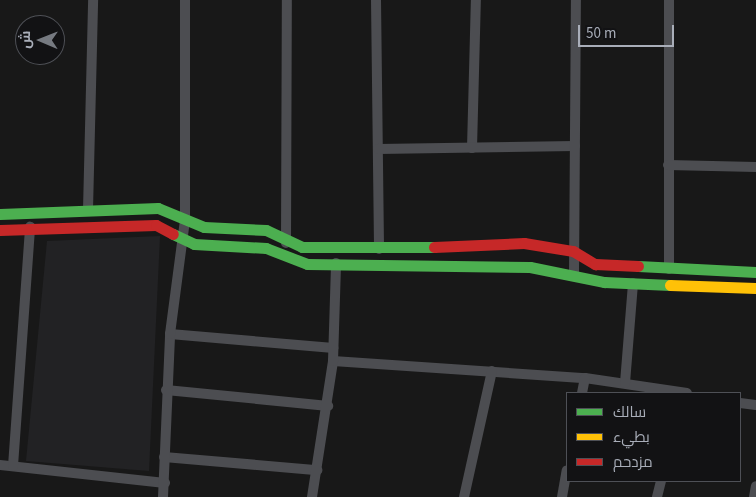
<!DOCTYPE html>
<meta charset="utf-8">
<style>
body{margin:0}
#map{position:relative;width:756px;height:497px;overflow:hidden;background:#181818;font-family:"Source Sans 3",Cairo,sans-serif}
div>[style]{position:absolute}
.built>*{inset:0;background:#222224}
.street>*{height:10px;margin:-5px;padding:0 5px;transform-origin:5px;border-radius:5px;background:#4c4d51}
.fast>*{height:11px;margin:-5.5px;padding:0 5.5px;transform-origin:5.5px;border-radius:5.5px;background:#4caf50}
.slow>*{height:11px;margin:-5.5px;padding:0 5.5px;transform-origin:5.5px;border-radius:5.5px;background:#ffc107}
.jam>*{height:11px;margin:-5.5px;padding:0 5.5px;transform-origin:5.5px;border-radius:5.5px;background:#c62828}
span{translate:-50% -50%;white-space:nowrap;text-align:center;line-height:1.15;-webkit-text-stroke:4px #121214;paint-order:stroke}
.legend{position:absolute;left:566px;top:392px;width:175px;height:90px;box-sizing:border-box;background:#121214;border:1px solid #4e5056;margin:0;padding:6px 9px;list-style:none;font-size:15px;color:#a9aeb9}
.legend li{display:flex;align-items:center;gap:10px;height:25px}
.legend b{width:25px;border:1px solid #4e5056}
.north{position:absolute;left:15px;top:15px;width:50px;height:50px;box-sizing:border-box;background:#121214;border:1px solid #4e5056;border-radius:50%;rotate:271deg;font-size:14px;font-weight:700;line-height:20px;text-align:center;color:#a9aeb9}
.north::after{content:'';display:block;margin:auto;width:18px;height:22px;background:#767a81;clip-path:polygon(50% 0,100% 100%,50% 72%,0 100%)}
.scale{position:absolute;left:578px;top:25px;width:96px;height:22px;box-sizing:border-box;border:2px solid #a9aeb9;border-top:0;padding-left:6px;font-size:15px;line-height:18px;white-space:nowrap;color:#a9aeb9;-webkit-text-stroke:4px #121214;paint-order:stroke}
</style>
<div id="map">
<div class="built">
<div style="clip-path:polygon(160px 236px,149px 471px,26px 461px,47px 241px)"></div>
</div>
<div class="street">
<div style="left:376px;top:0;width:249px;rotate:89.3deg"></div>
<div style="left:669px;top:0;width:269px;rotate:90deg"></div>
<div style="left:472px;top:148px;width:148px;rotate:-88.5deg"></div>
<div style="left:378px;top:149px;width:197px;rotate:-0.9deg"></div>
<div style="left:668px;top:165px;width:88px;rotate:1.3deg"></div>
<div style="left:88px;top:210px;width:210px;rotate:-88.6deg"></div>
<div style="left:286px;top:243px;width:243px;rotate:-89.8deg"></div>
<div style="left:574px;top:275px;width:275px;rotate:-89.6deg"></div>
<div style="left:170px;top:334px;width:164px;rotate:4.9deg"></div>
<div style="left:333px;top:361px;width:253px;rotate:3.9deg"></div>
<div style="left:585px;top:378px;width:103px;rotate:8.4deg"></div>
<div style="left:625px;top:383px;width:100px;rotate:-85.4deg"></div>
<div style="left:166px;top:390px;width:163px;rotate:5.6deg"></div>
<div style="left:582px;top:393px;width:15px;rotate:-79deg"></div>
<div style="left:740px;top:403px;width:16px;rotate:7deg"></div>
<div style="left:164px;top:457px;width:154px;rotate:4.9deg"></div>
<div style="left:0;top:465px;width:166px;rotate:6.2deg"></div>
<div style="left:13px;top:466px;width:240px;rotate:-85.9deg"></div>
<div style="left:163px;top:497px;width:163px;rotate:-87.5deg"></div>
<div style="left:170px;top:334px;width:115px;rotate:-82.5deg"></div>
<div style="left:185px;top:220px;width:220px;rotate:-90deg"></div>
<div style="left:312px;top:497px;width:138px;rotate:-81.2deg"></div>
<div style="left:333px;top:361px;width:98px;rotate:-88.2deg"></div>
<div style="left:464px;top:497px;width:129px;rotate:-77.5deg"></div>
<div style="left:562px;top:497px;width:27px;rotate:-80deg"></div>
<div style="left:657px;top:497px;width:16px;rotate:-76deg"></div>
<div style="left:754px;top:497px;width:11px;rotate:-80deg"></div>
</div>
<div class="fast">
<div style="left:0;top:214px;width:158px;rotate:-2.2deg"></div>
<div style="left:158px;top:208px;width:50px;rotate:22.4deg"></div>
<div style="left:204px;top:227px;width:62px;rotate:2.8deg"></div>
<div style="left:266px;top:230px;width:40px;rotate:25deg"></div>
<div style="left:302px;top:247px;width:132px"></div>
<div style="left:173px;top:234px;width:23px;rotate:25deg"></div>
<div style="left:194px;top:244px;width:72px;rotate:3.2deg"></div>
<div style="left:266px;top:248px;width:44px;rotate:21.3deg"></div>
<div style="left:307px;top:264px;width:223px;rotate:0.8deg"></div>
<div style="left:530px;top:267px;width:76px;rotate:11.5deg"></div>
<div style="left:604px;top:282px;width:66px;rotate:2.6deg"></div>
<div style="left:638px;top:266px;width:118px;rotate:2.9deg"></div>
</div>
<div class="slow">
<div style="left:670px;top:285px;width:86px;rotate:2deg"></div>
</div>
<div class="jam">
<div style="left:0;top:230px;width:156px;rotate:-1.8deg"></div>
<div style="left:156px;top:225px;width:19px;rotate:28deg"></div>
<div style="left:434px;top:247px;width:90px;rotate:-2.5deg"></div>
<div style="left:524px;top:243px;width:50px;rotate:9.3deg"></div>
<div style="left:573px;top:251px;width:26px;rotate:31deg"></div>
<div style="left:595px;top:264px;width:43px;rotate:2.7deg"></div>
</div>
<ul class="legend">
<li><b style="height:6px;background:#4caf50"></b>سالك</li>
<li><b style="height:6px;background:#ffc107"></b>بطيء</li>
<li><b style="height:6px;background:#c62828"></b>مزدحم</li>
</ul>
<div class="north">ش</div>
<div class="scale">50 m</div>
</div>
